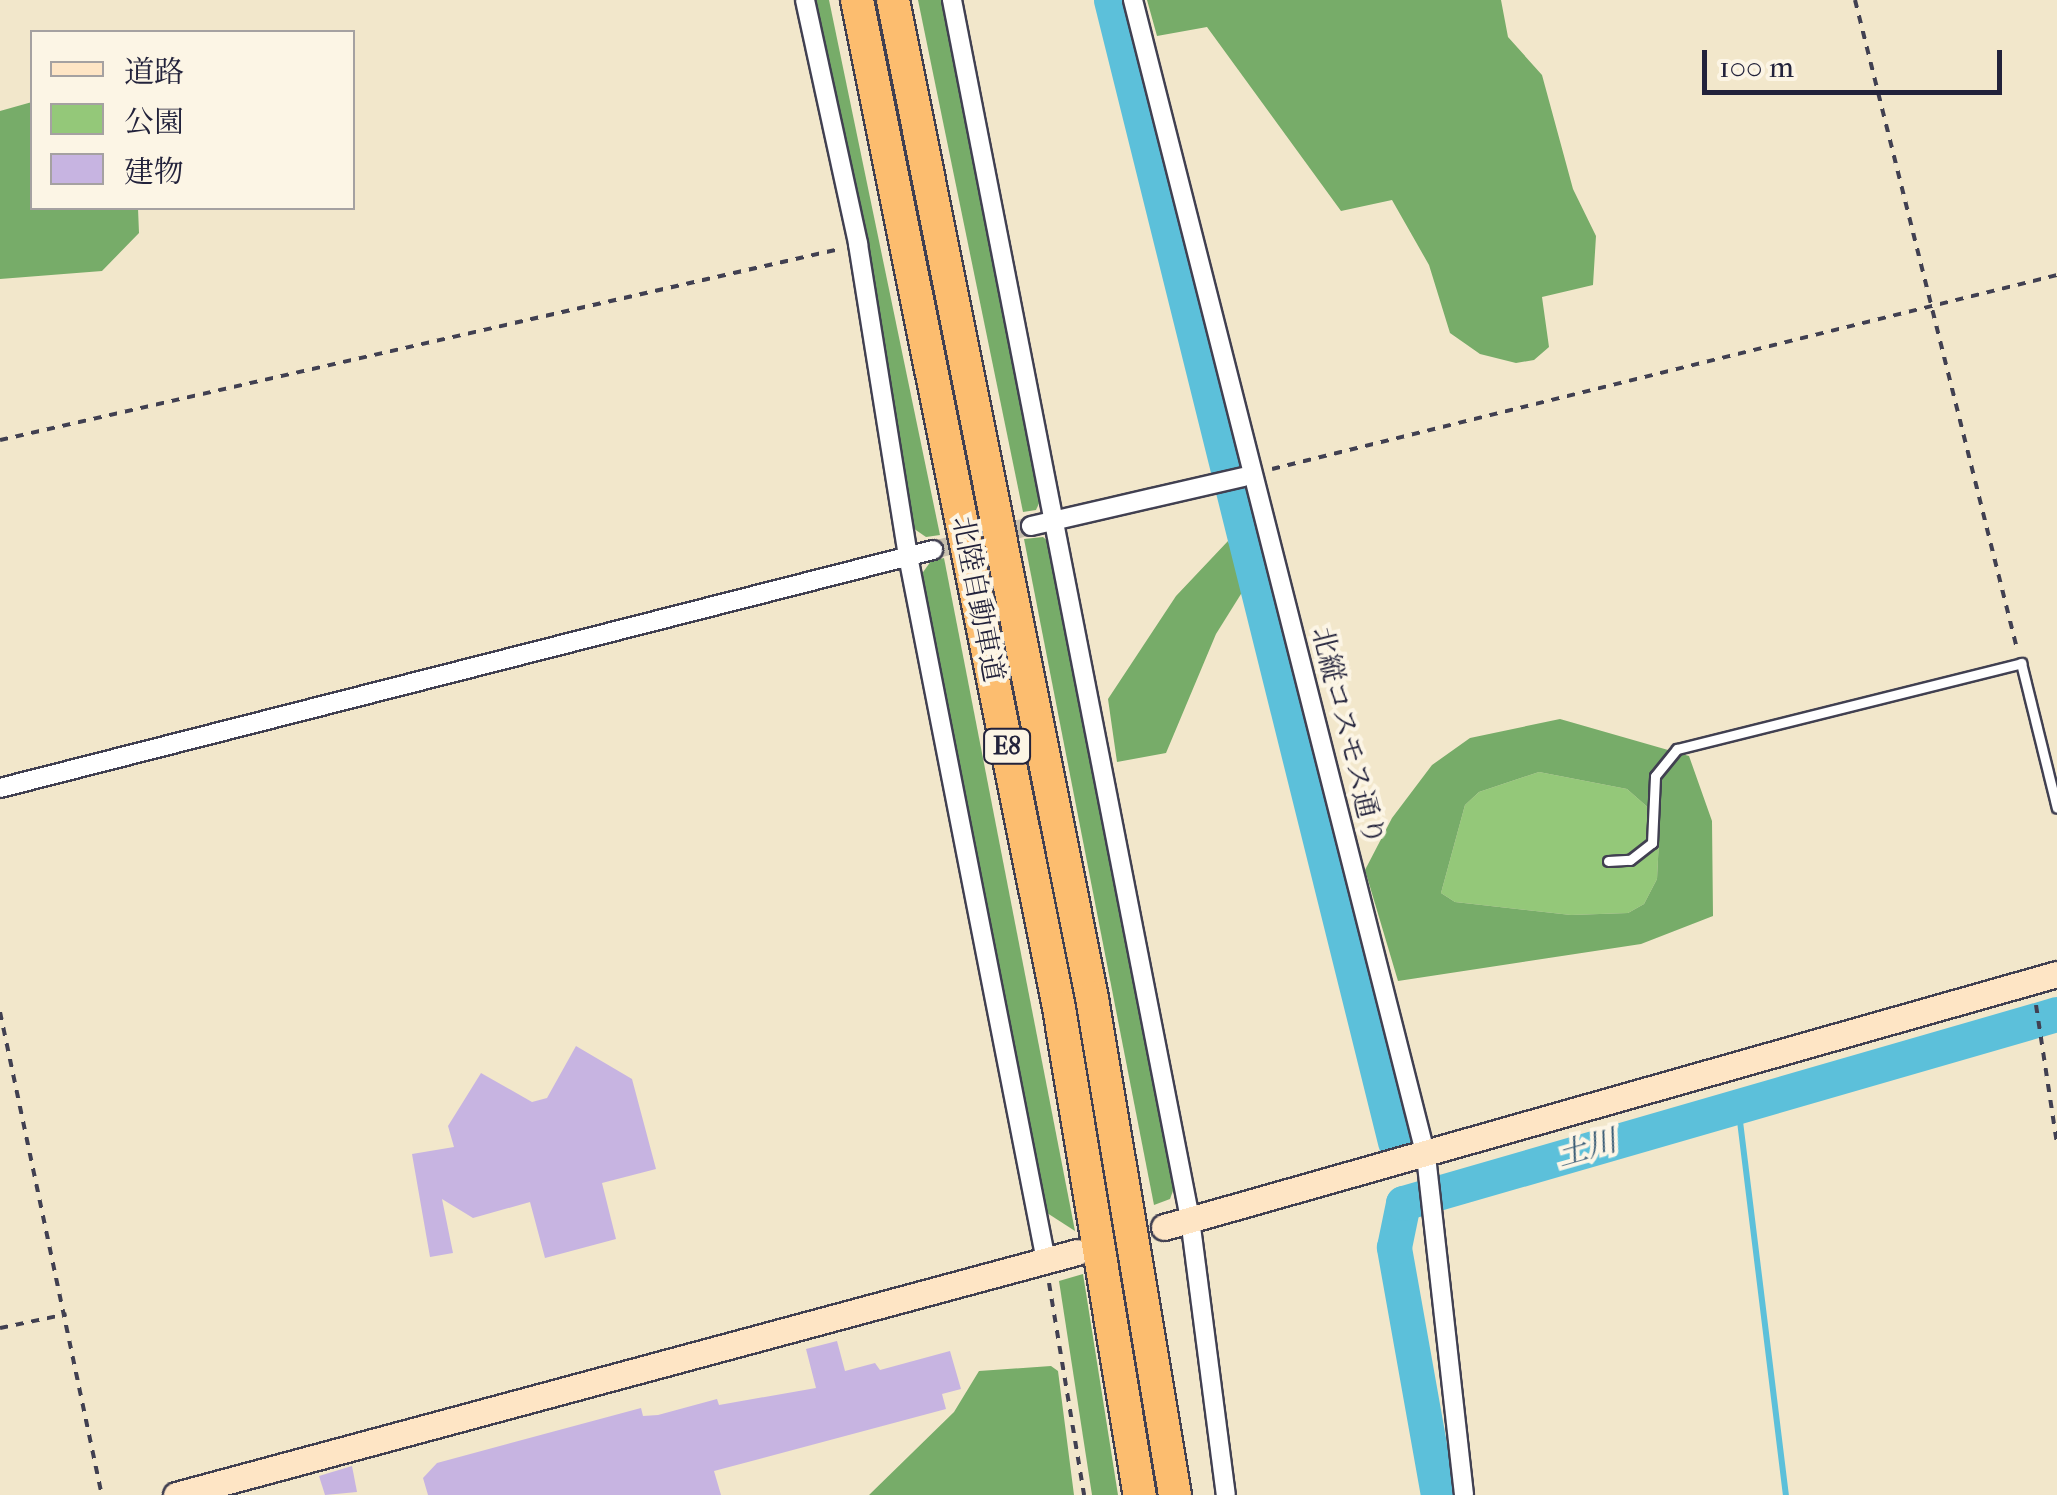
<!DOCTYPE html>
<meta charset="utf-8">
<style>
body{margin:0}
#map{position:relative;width:2057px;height:1495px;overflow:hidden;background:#f2e7cb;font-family:"IM FELL French Canon","Noto Serif JP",serif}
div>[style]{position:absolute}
.green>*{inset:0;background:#94c879}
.forest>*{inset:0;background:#77ac69}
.stream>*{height:6px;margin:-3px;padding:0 3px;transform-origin:3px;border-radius:3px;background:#5cc0da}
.river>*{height:35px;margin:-17.5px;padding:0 17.5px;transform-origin:17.5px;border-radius:17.5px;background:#5cc0da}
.building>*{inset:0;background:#c7b4e1}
.street-tunnel>*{height:18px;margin-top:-9px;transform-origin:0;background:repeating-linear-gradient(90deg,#c8c0ae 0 18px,transparent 0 27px)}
.path>*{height:4px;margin-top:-2px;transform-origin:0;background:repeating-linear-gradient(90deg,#414051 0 8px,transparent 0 16px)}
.roads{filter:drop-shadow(2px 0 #414051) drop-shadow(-2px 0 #414051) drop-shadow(0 2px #414051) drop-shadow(0 -2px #414051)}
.lane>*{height:9px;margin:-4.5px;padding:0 4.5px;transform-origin:4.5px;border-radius:4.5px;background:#fff}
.street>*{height:18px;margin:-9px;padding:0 9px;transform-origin:9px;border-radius:9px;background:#fff}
.secondary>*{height:25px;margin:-12.5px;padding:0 12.5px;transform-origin:12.5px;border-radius:12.5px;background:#fee5c5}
.highway>*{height:32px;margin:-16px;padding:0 16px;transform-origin:16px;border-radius:16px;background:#fcbd6f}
span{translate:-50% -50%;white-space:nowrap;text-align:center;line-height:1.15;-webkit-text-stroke:8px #fcf5e5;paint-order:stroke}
.shield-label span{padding:2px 8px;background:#fcf5e5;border:2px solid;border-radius:8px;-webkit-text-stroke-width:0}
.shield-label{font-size:25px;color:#22223b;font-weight:700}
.street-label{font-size:28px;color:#22223b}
.water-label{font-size:30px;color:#365973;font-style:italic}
.legend{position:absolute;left:30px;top:30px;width:325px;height:180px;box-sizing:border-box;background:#fcf5e5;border:2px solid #a5a1a1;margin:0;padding:12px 18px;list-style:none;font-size:30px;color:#22223b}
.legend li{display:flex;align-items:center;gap:20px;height:50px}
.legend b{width:50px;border:2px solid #a5a1a1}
.scale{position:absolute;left:1702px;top:50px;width:300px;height:45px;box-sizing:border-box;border:5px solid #22223b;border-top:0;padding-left:12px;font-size:30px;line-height:35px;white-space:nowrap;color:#22223b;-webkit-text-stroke:8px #fcf5e5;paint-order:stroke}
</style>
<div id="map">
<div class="green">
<div style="clip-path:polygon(1539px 772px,1627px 789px,1660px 818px,1657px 879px,1644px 904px,1628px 913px,1571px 915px,1455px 902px,1441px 893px,1465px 805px,1479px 792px)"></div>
</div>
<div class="forest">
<div style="clip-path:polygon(800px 0,829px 0,940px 535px,926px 537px,910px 526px)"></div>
<div style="clip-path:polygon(918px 0,941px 0,1045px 490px,1036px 510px,1023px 512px)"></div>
<div style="clip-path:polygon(1147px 0,1501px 0,1508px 37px,1542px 75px,1573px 189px,1596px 236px,1593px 285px,1542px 297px,1549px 347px,1534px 360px,1516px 363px,1480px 354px,1450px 333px,1429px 265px,1392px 200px,1341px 211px,1207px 27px,1157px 36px)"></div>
<div style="clip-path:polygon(32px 102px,32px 208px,138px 208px,139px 233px,102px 271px,0 279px,0 111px)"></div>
<div style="clip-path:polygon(1043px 537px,1057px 549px,1178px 1177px,1170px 1199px,1154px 1205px,1024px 539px)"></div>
<div style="clip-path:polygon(1228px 541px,1246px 586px,1216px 634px,1166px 753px,1117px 762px,1108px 699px,1176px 596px)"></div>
<div style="clip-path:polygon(944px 558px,1075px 1231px,1044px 1211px,921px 575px,931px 561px)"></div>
<div style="clip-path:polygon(evenodd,1560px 719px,1689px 756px,1712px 821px,1713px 916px,1641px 944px,1398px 981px,1365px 870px,1392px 818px,1432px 765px,1470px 738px,1560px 719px,1539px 772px,1627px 789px,1660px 818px,1657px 879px,1644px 904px,1628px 913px,1571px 915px,1455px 902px,1441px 893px,1465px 805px,1479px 792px,1539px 772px)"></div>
<div style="clip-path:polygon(1083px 1274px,1118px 1495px,1092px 1495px,1059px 1281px)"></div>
<div style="clip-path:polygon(1051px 1366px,1058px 1371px,1074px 1495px,869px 1495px,954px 1412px,979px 1371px)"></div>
</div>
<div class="stream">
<div style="left:1738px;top:1105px;width:393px;rotate:83deg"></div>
</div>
<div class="river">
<div style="left:1111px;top:0;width:1177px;rotate:76.03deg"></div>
<div style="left:1438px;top:1495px;width:252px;rotate:-100.1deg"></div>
<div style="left:1394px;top:1247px;width:45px;rotate:-78.4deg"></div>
<div style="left:1403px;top:1203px;width:681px;rotate:-16.12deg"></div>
</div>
<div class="building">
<div style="clip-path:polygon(576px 1046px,632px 1079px,656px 1169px,602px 1183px,616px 1239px,545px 1258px,530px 1202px,473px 1218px,442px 1199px,453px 1253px,430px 1257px,412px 1154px,454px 1147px,448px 1126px,481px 1073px,532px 1102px,547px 1098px)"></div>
<div style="clip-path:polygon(837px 1341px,845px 1371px,875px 1363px,880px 1370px,950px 1351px,961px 1389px,942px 1394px,946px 1409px,714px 1471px,721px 1495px,428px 1495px,423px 1478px,437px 1463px,641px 1408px,643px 1416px,658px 1415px,717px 1399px,719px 1405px,816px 1388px,806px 1349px)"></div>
<div style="clip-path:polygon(352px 1466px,357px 1492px,325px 1495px,319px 1476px)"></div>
</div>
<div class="street-tunnel">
<div style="left:933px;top:550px;width:101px;rotate:-13.8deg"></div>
</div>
<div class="path">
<div style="left:1855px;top:0;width:669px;rotate:75.98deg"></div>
<div style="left:0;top:440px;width:860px;rotate:-12.82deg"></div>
<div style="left:1272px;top:469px;width:809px;rotate:-13.88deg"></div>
<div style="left:2036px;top:1005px;width:141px;rotate:81.4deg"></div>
<div style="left:0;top:1012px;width:494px;rotate:78.1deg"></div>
<div style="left:1049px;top:1283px;width:215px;rotate:80.6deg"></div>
<div style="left:0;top:1328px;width:68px;rotate:-11.8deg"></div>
</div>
<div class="roads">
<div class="lane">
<div style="left:1608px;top:861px;width:22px;rotate:-3deg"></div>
<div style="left:1630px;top:860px;width:28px;rotate:-38deg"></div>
<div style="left:1652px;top:843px;width:67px;rotate:-87.4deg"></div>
<div style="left:1655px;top:776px;width:35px;rotate:-51deg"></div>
<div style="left:1677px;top:749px;width:355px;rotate:-14deg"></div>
<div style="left:2021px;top:663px;width:149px;rotate:76.1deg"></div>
</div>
<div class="street">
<div style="left:805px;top:0;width:250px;rotate:77.7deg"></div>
<div style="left:858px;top:244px;width:316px;rotate:80.9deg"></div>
<div style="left:908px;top:556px;width:718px;rotate:78.92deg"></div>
<div style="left:952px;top:0;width:1242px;rotate:78.95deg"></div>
<div style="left:1190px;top:1219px;width:278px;rotate:82.6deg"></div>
<div style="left:1133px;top:0;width:1193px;rotate:75.78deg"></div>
<div style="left:1426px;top:1156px;width:341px;rotate:83.6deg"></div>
<div style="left:1031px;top:526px;width:218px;rotate:-13deg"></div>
<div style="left:0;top:788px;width:963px;rotate:-14.31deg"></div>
</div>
<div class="secondary">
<div style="left:1164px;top:1227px;width:928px;rotate:-15.82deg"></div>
<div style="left:176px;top:1495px;width:933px;rotate:-15.09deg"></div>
</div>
<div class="highway">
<div style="left:857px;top:0;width:1028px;rotate:78.67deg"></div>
<div style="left:1059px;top:1008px;width:494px;rotate:80.6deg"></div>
<div style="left:893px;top:0;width:1018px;rotate:78.72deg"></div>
<div style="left:1092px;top:998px;width:504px;rotate:80.52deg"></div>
</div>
</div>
<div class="shield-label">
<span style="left:1007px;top:746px">E8</span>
</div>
<div class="street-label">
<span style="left:978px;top:599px;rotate:79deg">北陸自動車道</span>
<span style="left:1348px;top:736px;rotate:76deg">北縦コスモス通り</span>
</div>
<div class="water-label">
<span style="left:1587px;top:1149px;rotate:-16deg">土川</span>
</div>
<ul class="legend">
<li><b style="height:12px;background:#fee5c5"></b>道路</li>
<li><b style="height:28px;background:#94c879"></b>公園</li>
<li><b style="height:28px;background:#c7b4e1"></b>建物</li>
</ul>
<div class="scale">100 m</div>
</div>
